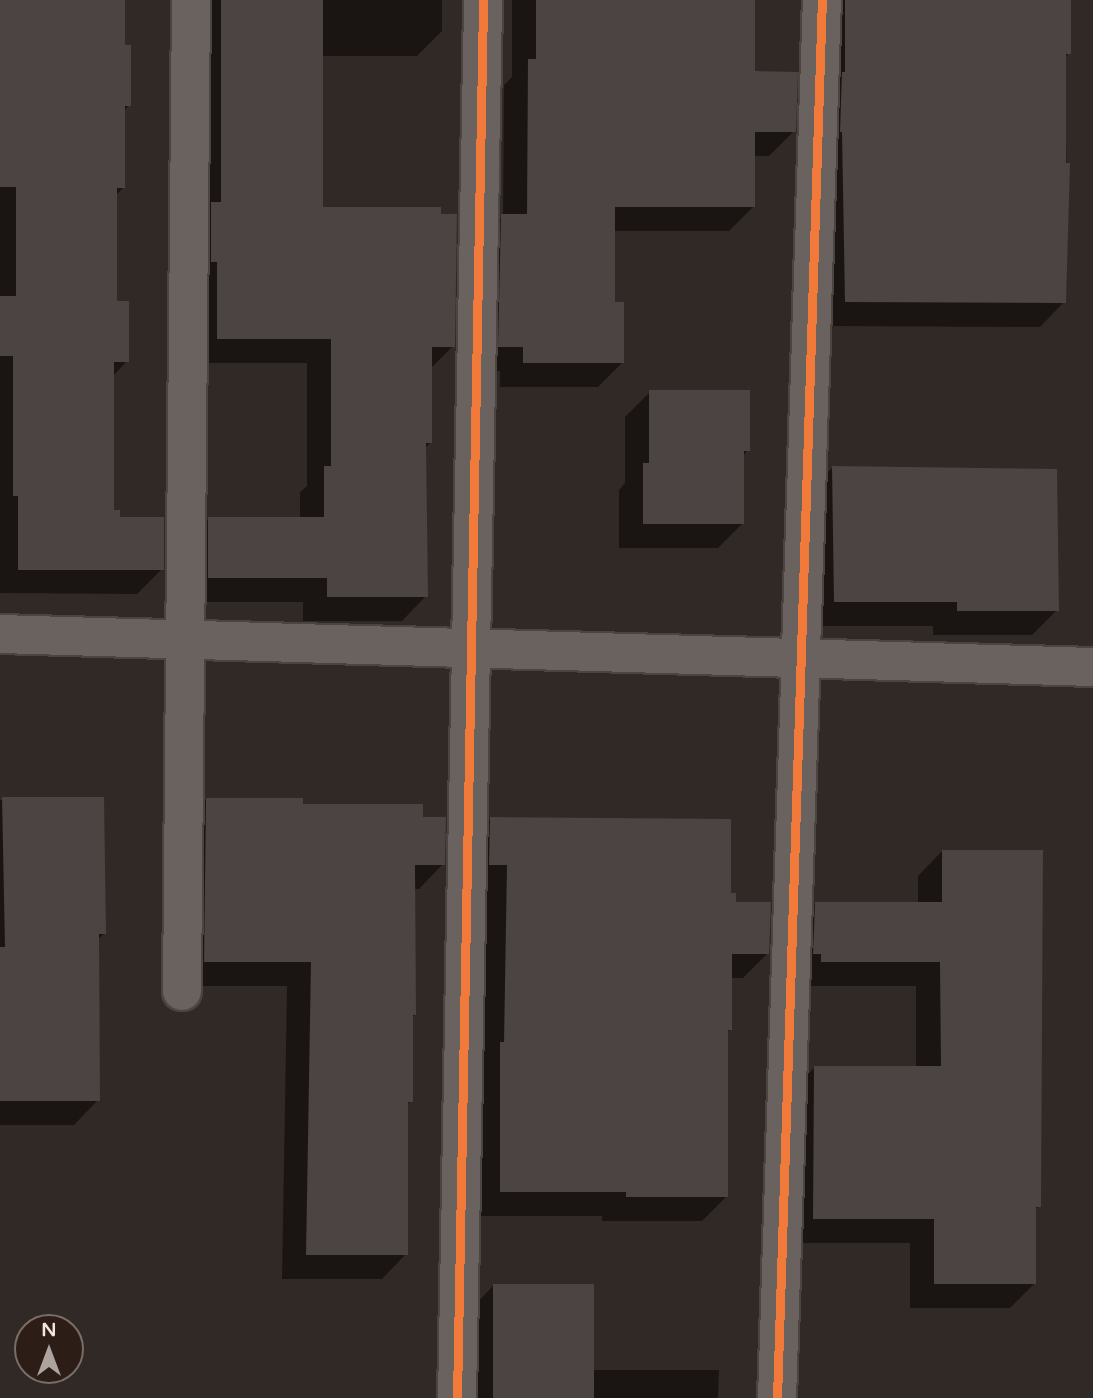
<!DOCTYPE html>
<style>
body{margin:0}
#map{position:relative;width:1093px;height:1398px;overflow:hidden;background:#312925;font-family:"Varela Round",sans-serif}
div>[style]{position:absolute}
.shadow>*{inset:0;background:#0007}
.building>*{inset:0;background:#4b4442}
.roads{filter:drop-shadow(2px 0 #4c4441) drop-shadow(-2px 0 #4c4441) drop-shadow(0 2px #4c4441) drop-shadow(0 -2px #4c4441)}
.street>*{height:38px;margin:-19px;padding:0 19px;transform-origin:19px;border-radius:19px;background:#69625f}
.cycleway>*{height:9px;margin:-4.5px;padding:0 4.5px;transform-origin:4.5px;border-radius:4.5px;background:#f17a3a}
span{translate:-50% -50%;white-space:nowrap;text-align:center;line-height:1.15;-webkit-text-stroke:7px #2c1d17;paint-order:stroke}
.north{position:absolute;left:14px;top:1314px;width:70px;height:70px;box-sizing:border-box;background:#2c1d17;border:2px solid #7a6d68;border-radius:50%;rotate:0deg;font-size:19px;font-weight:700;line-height:28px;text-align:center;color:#f0e5e1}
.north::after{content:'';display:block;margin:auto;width:24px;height:32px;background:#ada39f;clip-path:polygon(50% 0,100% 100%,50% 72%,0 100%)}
</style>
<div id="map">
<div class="shadow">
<div style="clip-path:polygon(0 0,123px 0,123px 47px,129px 105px,123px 112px,123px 188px,116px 195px,116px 303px,127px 361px,112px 377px,112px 511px,162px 569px,137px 594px,0 593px)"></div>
<div style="clip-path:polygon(194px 0,442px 0,442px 31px,417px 56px,321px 56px,321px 209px,453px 346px,430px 369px,430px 443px,425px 448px,426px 596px,402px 621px,303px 621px,303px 602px,184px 602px,184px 544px,209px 519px,300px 519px,300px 492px,307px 486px,307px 363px,193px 363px)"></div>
<div style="clip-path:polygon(512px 0,752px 0,754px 73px,794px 131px,769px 156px,753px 156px,753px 207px,729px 231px,614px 231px,614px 304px,623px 362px,598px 387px,500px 387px,500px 371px,474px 371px,477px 241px,503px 216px,504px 85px,512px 77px)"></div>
<div style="clip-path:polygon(822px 0,1069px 0,1069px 53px,1064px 58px,1068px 223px,1064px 302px,1040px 327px,821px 326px)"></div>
<div style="clip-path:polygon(650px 392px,748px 450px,743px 456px,743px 523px,718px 548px,619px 548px,619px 490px,625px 483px,625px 417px)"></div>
<div style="clip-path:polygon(832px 468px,1057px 610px,1032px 635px,933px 635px,933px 626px,810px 626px,808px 492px)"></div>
<div style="clip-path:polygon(102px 798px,105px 933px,97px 940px,98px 1100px,74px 1125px,0 1125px,0 800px)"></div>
<div style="clip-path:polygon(206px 799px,421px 819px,443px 864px,419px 889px,414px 889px,415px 1015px,411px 1018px,411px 1101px,406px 1105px,406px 1254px,382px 1279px,282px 1279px,287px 986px,180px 986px,182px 824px)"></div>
<div style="clip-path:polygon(490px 819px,729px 895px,768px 953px,743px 978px,731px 978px,731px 1029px,726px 1033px,726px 1197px,702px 1221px,602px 1221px,602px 1216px,476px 1216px,466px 844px)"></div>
<div style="clip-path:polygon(942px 851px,1039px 1206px,1034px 1211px,1034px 1284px,1010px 1308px,910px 1308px,910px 1243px,789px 1243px,790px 1092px,815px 1067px,916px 1067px,916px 986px,797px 986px,791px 928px,816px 903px,918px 903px,918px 876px)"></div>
<div style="clip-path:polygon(493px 1286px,593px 1370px,719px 1370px,718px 1398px,468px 1398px,469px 1311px)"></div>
</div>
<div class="building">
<div style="clip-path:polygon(0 0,125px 0,125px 45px,131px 45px,131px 106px,125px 106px,125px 188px,117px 188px,117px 301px,129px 301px,129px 362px,114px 362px,114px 510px,120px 510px,120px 517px,164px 517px,164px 570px,18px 570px,18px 496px,13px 496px,13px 356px,0 356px,0 296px,16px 296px,16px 187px,0 187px)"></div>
<div style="clip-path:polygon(221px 0,323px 0,323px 207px,441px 207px,441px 214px,457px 214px,455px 347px,432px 347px,432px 443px,426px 443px,428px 597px,327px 597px,327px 578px,208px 578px,208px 517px,324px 517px,324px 466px,331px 466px,331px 339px,217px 339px,217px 262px,211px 262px,211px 202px,221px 202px)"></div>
<div style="clip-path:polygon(536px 0,755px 0,755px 71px,798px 72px,796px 132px,755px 132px,755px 207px,615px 207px,615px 302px,624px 302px,624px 363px,523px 363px,523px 347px,498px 347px,501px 214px,527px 214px,528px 59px,536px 59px)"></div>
<div style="clip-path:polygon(845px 0,1071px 0,1071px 54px,1066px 54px,1066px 163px,1070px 163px,1066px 303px,845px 302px,842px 132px,840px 132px,842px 72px,845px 72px)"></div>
<div style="clip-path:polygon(649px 390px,750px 390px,750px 451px,744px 451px,744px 524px,643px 524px,643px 463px,649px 463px)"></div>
<div style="clip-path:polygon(832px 466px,1057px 469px,1059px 611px,957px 611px,957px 602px,834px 602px)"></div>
<div style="clip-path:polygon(2px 797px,104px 797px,106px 934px,99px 934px,100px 1101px,0 1101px,0 947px,5px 947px)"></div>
<div style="clip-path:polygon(206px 798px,303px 798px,303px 804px,423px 804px,423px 817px,446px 817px,445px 865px,415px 865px,416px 1015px,413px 1015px,413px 1102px,408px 1102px,408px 1255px,306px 1255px,311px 962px,204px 962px)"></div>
<div style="clip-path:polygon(490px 817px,731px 819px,731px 893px,736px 893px,736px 902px,771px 902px,769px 954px,732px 954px,732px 1030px,728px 1030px,728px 1197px,626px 1197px,626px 1192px,500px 1192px,500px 1042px,504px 1042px,507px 865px,489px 865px)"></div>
<div style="clip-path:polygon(942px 850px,1043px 850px,1041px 1207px,1036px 1207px,1036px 1284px,934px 1284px,934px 1219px,813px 1219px,814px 1066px,941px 1066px,940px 962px,821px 962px,821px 954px,813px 954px,815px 902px,942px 902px)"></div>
<div style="clip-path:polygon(493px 1284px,594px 1284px,594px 1398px,493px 1398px)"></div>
</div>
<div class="roads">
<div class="street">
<div style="left:0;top:634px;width:1093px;rotate:1.73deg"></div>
<div style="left:182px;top:991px;width:991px;rotate:-89.48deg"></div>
<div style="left:457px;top:1398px;width:1398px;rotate:-88.93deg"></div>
<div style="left:777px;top:1398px;width:1399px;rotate:-88.16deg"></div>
</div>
</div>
<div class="cycleway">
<div style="left:457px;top:1398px;width:1398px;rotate:-88.93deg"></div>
<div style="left:777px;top:1398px;width:1399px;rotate:-88.16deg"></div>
</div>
<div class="north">N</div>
</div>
